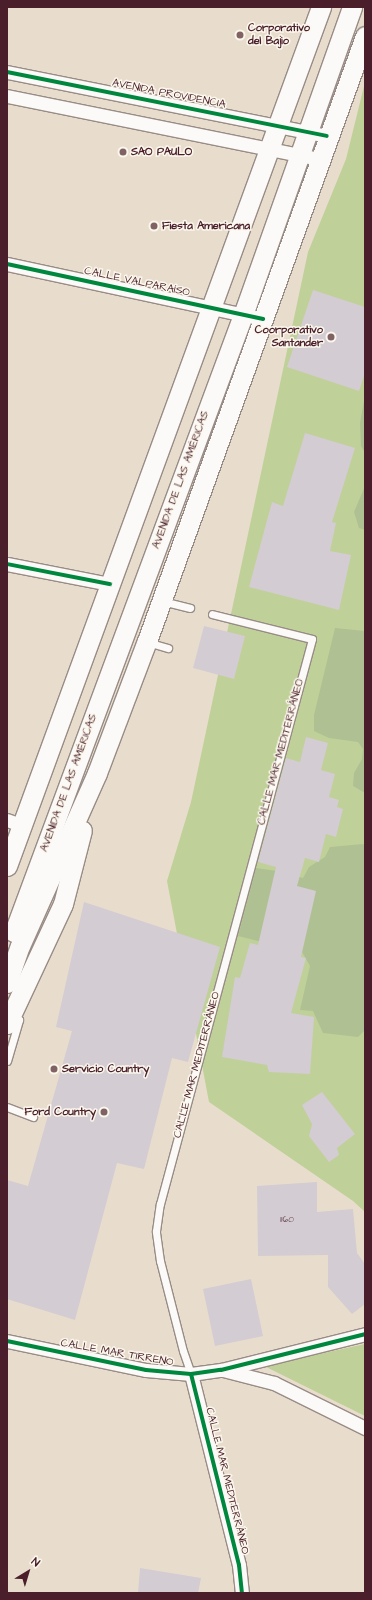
<!DOCTYPE html>
<meta charset="utf-8">
<style>
body{margin:0}
#map{position:relative;width:372px;height:1600px;overflow:hidden;background:#e8ddcd;font-family:"Architects Daughter",sans-serif}
div>[style]{position:absolute}
.green>*{inset:0;background:#c0d099}
.forest>*{inset:0;background:#afc192}
.building>*{inset:0;background:#d3ccd2}
.roads{filter:drop-shadow(1px 0 #988c86) drop-shadow(-1px 0 #988c86) drop-shadow(0 1px #988c86) drop-shadow(0 -1px #988c86)}
.lane>*{height:7px;margin:-3.5px;padding:0 3.5px;transform-origin:3.5px;border-radius:3.5px;background:#fcfaf8}
.street>*{height:13px;margin:-6.5px;padding:0 6.5px;transform-origin:6.5px;border-radius:6.5px;background:#fcfaf8}
.secondary>*{height:19px;margin:-9.5px;padding:0 9.5px;transform-origin:9.5px;border-radius:9.5px;background:#fcfaf8}
.cycleway>*{height:4px;margin:-2px;padding:0 2px;transform-origin:2px;border-radius:2px;background:#00873e}
.dots>*{width:11px;height:11px;translate:-50% -50%;box-sizing:border-box;border:2px solid #fbf7ec;border-radius:50%}
span{translate:-50% -50%;white-space:nowrap;text-align:center;line-height:1.15;-webkit-text-stroke:3px #fbf7ec;paint-order:stroke}
.number-label{font-size:9px;color:#6c4a55}
.number-label span{-webkit-text-stroke-width:0}
.poi-label{font-size:11px;color:#4a1f2b;font-weight:700}
.left{translate:0 -50%;text-align:left}
.right{translate:-100% -50%;text-align:right}
.street-label{font-size:11px;color:#4a1f2b}
.frame{position:absolute;inset:0;border:8px solid #4a1f2b;pointer-events:none}
.north{position:absolute;left:8px;top:1552px;width:40px;height:40px;-webkit-text-stroke:3px #fbf7ec;paint-order:stroke;rotate:38deg;font-size:11px;font-weight:700;line-height:16px;text-align:center;color:#4a1f2b}
.north::after{content:'';display:block;margin:auto;width:14px;height:18px;background:#4a1f2b;clip-path:polygon(50% 0,100% 100%,50% 72%,0 100%)}
</style>
<div id="map">
<div class="green">
<div style="clip-path:polygon(365px 82px,365px 1212px,353px 1201px,209px 1102px,167px 881px,191px 802px,308px 252px,346px 159px)"></div>
<div style="clip-path:polygon(365px 1344px,365px 1416px,264px 1366px)"></div>
</div>
<div class="forest">
<div style="clip-path:polygon(365px 395px,365px 453px,361px 446px,360px 423px)"></div>
<div style="clip-path:polygon(365px 486px,365px 530px,359px 528px,354px 512px)"></div>
<div style="clip-path:polygon(335px 628px,365px 631px,365px 793px,353px 786px,354px 773px,362px 759px,363px 749px,358px 742px,329px 738px,314px 731px,314px 715px)"></div>
<div style="clip-path:polygon(363px 844px,365px 846px,365px 1030px,358px 1037px,323px 1033px,313px 1011px,300px 1010px,310px 966px,302px 952px,238px 936px,256px 868px,277px 871px,303px 878px,309px 867px,325px 857px,330px 847px)"></div>
</div>
<div class="building">
<div style="clip-path:polygon(313px 290px,365px 307px,365px 373px,359px 391px,287px 367px)"></div>
<div style="clip-path:polygon(305px 433px,355px 448px,332px 522px,336px 523px,330px 551px,351px 555px,339px 610px,249px 587px,272px 502px,283px 506px)"></div>
<div style="clip-path:polygon(204px 626px,245px 636px,234px 679px,193px 668px)"></div>
<div style="clip-path:polygon(306px 737px,328px 743px,321px 770px,335px 774px,329px 797px,339px 800px,337px 807px,343px 809px,336px 837px,326px 834px,319px 862px,305px 858px,297px 886px,316px 891px,301px 957px,306px 958px,291px 1013px,314px 1017px,310px 1074px,269px 1072px,267px 1065px,222px 1057px,235px 977px,240px 978px,250px 943px,258px 945px,276px 867px,258px 862px,286px 758px,300px 762px)"></div>
<div style="clip-path:polygon(84px 902px,220px 947px,188px 1062px,172px 1058px,144px 1169px,117px 1163px,75px 1320px,7px 1299px,7px 1180px,28px 1186px,72px 1031px,56px 1027px)"></div>
<div style="clip-path:polygon(322px 1092px,355px 1134px,337px 1148px,339px 1155px,329px 1162px,309px 1136px,312px 1124px,302px 1105px)"></div>
<div style="clip-path:polygon(317px 1182px,317px 1212px,353px 1209px,357px 1253px,365px 1264px,365px 1304px,352px 1314px,328px 1287px,328px 1255px,258px 1256px,257px 1186px)"></div>
<div style="clip-path:polygon(251px 1279px,263px 1336px,215px 1346px,203px 1289px)"></div>
<div style="clip-path:polygon(140px 1568px,201px 1578px,198px 1593px,138px 1593px)"></div>
</div>
<div class="roads">
<div class="lane">
<div style="left:162px;top:601px;width:29px;rotate:14deg"></div>
<div style="left:147px;top:642px;width:22px;rotate:16deg"></div>
<div style="left:7px;top:1061px;width:43px;rotate:-73.7deg"></div>
<div style="left:19px;top:1020px;width:7px;rotate:-124deg"></div>
<div style="left:7px;top:1107px;width:28px;rotate:21deg"></div>
<div style="left:191px;top:1374px;width:24px;rotate:-109deg"></div>
<div style="left:183px;top:1351px;width:93px;rotate:-104.3deg"></div>
<div style="left:160px;top:1261px;width:30px;rotate:-98deg"></div>
<div style="left:156px;top:1231px;width:27px;rotate:-82deg"></div>
<div style="left:160px;top:1204px;width:585px;rotate:-74.94deg"></div>
<div style="left:312px;top:639px;width:103px;rotate:-166deg"></div>
</div>
<div class="street">
<div style="left:7px;top:72px;width:326px;rotate:11.3deg"></div>
<div style="left:7px;top:96px;width:319px;rotate:11.4deg"></div>
<div style="left:7px;top:264px;width:262px;rotate:12.1deg"></div>
<div style="left:7px;top:564px;width:105px;rotate:11deg"></div>
<div style="left:7px;top:820px;width:15px;rotate:20deg"></div>
<div style="left:7px;top:1341px;width:142px;rotate:11.8deg"></div>
<div style="left:146px;top:1370px;width:45px;rotate:5.1deg"></div>
<div style="left:191px;top:1374px;width:30px;rotate:-8deg"></div>
<div style="left:221px;top:1370px;width:148px;rotate:-14deg"></div>
<div style="left:223px;top:1370px;width:53px;rotate:14.3deg"></div>
<div style="left:274px;top:1383px;width:102px;rotate:26.3deg"></div>
<div style="left:191px;top:1374px;width:197px;rotate:75.9deg"></div>
<div style="left:239px;top:1565px;width:28px;rotate:84deg"></div>
</div>
<div class="secondary">
<div style="left:7px;top:866px;width:915px;rotate:-69.92deg"></div>
<div style="left:14px;top:932px;width:658px;rotate:-69.64deg"></div>
<div style="left:243px;top:315px;width:327px;rotate:-70.5deg"></div>
<div style="left:7px;top:983px;width:39px;rotate:-71deg"></div>
<div style="left:20px;top:946px;width:189px;rotate:-66deg"></div>
<div style="left:97px;top:773px;width:141px;rotate:-69.3deg"></div>
<div style="left:147px;top:641px;width:643px;rotate:-70.18deg"></div>
<div style="left:7px;top:1024px;width:132px;rotate:-65deg"></div>
<div style="left:63px;top:904px;width:76px;rotate:-75.6deg"></div>
</div>
</div>
<div class="cycleway">
<div style="left:7px;top:72px;width:326px;rotate:11.3deg"></div>
<div style="left:7px;top:264px;width:262px;rotate:12.1deg"></div>
<div style="left:7px;top:564px;width:105px;rotate:11deg"></div>
<div style="left:7px;top:1341px;width:142px;rotate:11.8deg"></div>
<div style="left:146px;top:1370px;width:45px;rotate:5.1deg"></div>
<div style="left:191px;top:1374px;width:30px;rotate:-8deg"></div>
<div style="left:221px;top:1370px;width:148px;rotate:-14deg"></div>
<div style="left:191px;top:1374px;width:197px;rotate:75.9deg"></div>
<div style="left:239px;top:1565px;width:28px;rotate:84deg"></div>
</div>
<div class="dots">
<div style="left:240px;top:35px;background:#816264"></div>
<div style="left:123px;top:152px;background:#816264"></div>
<div style="left:154px;top:226px;background:#816264"></div>
<div style="left:331px;top:337px;background:#816264"></div>
<div style="left:54px;top:1069px;background:#816264"></div>
<div style="left:104px;top:1112px;background:#816264"></div>
</div>
<div class="number-label">
<span style="left:287px;top:1220px">1160</span>
</div>
<div class="poi-label">
<span class="left" style="left:248px;top:35px">Corporativo<br>del Bajio</span>
<span class="left" style="left:131px;top:152px">SAO PAULO</span>
<span class="left" style="left:162px;top:226px">Fiesta Americana</span>
<span class="right" style="left:323px;top:337px">Coorporativo<br>Santander</span>
<span class="left" style="left:62px;top:1069px">Servicio Country</span>
<span class="right" style="left:96px;top:1112px">Ford Country</span>
</div>
<div class="street-label">
<span style="left:169px;top:94px;rotate:11deg">AVENIDA PROVIDENCIA</span>
<span style="left:137px;top:282px;rotate:12deg">CALLE VALPARAÍSO</span>
<span style="left:181px;top:480px;rotate:-70deg">AVENIDA DE LAS AMÉRICAS</span>
<span style="left:281px;top:752px;rotate:-75deg">CALLE MAR MEDITERRÁNEO</span>
<span style="left:69px;top:783px;rotate:-70deg">AVENIDA DE LAS AMÉRICAS</span>
<span style="left:197px;top:1065px;rotate:-75deg">CALLE MAR MEDITERRÁNEO</span>
<span style="left:117px;top:1353px;rotate:10deg">CALLE MAR TIRRENO</span>
<span style="left:227px;top:1481px;rotate:76deg">CALLE MAR MEDITERRÁNEO</span>
</div>
<div class="frame"></div>
<div class="north">N</div>
</div>
